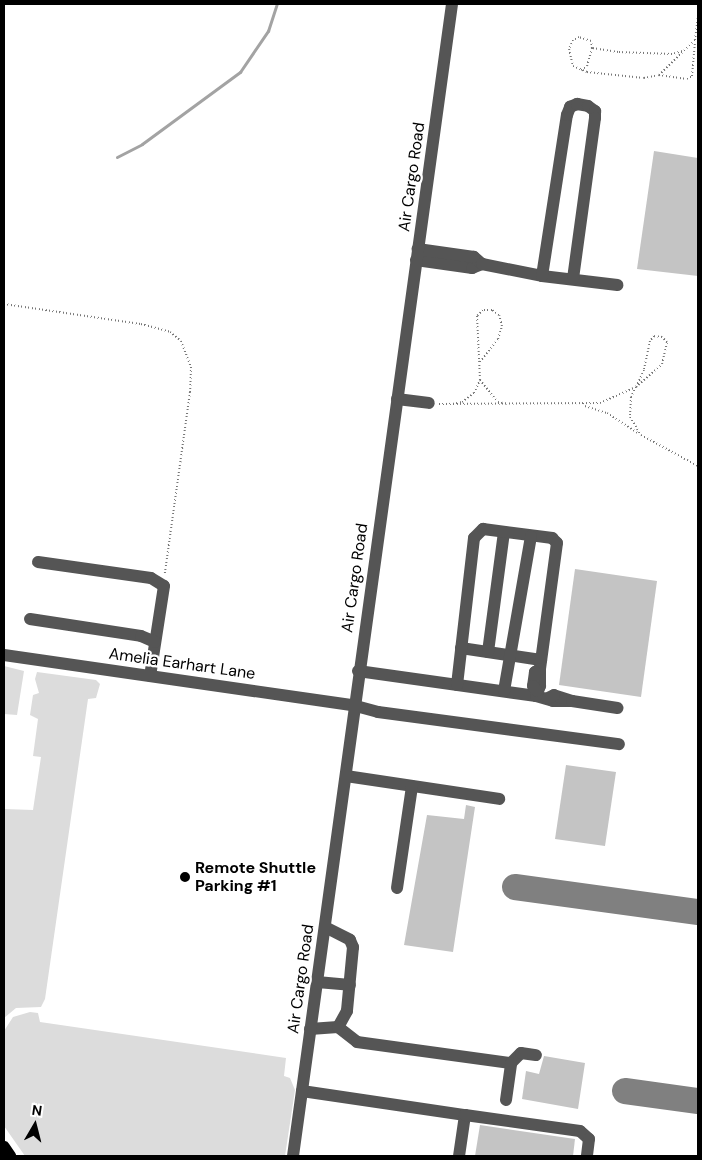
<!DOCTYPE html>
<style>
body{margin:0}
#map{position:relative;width:702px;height:1160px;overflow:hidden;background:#fff;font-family:"DM Sans",sans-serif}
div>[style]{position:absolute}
.green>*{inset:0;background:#dcdcdc}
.stream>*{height:3px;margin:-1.5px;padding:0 1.5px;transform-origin:1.5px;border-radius:1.5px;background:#a3a3a3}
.taxiway>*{height:26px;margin:-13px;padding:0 13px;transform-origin:13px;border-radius:13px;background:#808080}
.building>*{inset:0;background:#c4c4c4}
.path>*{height:2px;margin-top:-1px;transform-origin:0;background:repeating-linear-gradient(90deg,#777 0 1px,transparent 0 3.5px)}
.minor>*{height:12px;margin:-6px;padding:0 6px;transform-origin:6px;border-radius:6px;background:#555}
.major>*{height:12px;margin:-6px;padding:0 6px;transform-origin:6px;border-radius:6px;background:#000}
.dots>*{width:14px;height:14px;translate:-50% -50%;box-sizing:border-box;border:2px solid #fff;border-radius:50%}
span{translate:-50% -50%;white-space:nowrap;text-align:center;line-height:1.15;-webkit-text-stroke:4.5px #fff;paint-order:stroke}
.street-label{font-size:16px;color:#000}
.poi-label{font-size:16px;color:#000;font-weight:700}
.left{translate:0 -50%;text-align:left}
.frame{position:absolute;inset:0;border:5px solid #000;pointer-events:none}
.north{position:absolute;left:10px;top:1100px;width:50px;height:50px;-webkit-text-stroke:4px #fff;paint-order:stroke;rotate:8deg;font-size:14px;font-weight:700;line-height:20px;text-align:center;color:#000}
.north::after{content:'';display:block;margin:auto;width:18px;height:22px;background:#000;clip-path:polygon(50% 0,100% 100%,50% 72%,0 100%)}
</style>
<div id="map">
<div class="green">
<div style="clip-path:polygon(4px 666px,24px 671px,17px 715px,4px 714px)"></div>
<div style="clip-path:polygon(37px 672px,96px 680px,100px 684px,96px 698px,88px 699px,45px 999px,41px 1007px,16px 1008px,4px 1018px,4px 809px,33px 810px,41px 757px,33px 756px,38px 719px,30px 715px,33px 695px,39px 693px,35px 679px)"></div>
<div style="clip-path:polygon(30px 1012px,38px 1013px,40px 1022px,286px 1058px,284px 1076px,290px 1078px,295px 1090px,285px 1156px,25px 1156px,4px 1126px,4px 1031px,13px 1017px)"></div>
</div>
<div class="stream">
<div style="left:117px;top:157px;width:28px;rotate:-27deg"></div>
<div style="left:142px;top:144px;width:122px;rotate:-36.3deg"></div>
<div style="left:240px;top:72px;width:50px;rotate:-55.7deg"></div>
<div style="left:268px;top:31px;width:28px;rotate:-72deg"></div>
</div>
<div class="taxiway">
<div style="left:515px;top:887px;width:185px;rotate:7.8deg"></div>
<div style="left:625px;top:1091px;width:74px;rotate:7.8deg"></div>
</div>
<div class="building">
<div style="clip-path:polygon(654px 151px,698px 158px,698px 276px,637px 269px)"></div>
<div style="clip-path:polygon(575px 569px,657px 581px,641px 697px,559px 685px)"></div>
<div style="clip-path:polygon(566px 765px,616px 772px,605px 846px,555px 839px)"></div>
<div style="clip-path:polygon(466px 805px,475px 807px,453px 952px,404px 945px,427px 815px,464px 819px)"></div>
<div style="clip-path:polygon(544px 1056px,585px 1063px,578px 1109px,522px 1099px,526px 1071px,539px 1074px)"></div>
<div style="clip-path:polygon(480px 1125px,575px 1139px,573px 1156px,475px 1156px)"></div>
</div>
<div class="path">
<div style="left:682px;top:51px;width:10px;rotate:163deg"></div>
<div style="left:672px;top:54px;width:54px;rotate:-177.9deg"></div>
<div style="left:618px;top:52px;width:26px;rotate:-171deg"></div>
<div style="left:592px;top:48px;width:7px;rotate:-98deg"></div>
<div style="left:591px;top:41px;width:13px;rotate:-162deg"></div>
<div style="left:579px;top:37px;width:7px;rotate:153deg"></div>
<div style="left:573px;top:40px;width:10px;rotate:114deg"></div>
<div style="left:569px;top:49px;width:17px;rotate:77deg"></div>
<div style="left:573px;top:66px;width:15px;rotate:23deg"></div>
<div style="left:587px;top:72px;width:57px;rotate:6deg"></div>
<div style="left:644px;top:78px;width:15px;rotate:-11deg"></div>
<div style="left:659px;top:75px;width:50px;rotate:-44.2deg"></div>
<div style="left:695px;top:40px;width:26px;rotate:-83deg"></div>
<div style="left:581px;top:70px;width:7px;rotate:-34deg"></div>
<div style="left:587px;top:66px;width:19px;rotate:-74deg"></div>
<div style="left:659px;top:75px;width:28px;rotate:8deg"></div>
<div style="left:687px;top:79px;width:6px;rotate:-31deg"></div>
<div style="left:692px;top:76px;width:35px;rotate:-85deg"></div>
<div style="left:4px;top:304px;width:138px;rotate:8.3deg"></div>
<div style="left:141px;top:324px;width:30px;rotate:15deg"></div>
<div style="left:170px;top:332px;width:14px;rotate:39deg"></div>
<div style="left:181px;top:341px;width:28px;rotate:69deg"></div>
<div style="left:191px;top:367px;width:25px;rotate:92deg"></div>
<div style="left:190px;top:392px;width:183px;rotate:97.9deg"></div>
<div style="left:480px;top:362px;width:29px;rotate:-52deg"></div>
<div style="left:498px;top:339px;width:14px;rotate:-73deg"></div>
<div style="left:502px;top:326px;width:11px;rotate:-105deg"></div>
<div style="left:499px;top:315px;width:9px;rotate:-144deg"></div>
<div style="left:492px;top:310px;width:9px;rotate:180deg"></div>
<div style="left:483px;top:310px;width:8px;rotate:135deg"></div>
<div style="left:477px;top:316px;width:64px;rotate:87.3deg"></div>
<div style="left:480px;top:380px;width:28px;rotate:51deg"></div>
<div style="left:498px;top:402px;width:10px;rotate:11deg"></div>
<div style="left:439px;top:404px;width:161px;rotate:-0.4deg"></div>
<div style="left:600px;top:403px;width:39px;rotate:-24deg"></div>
<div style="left:636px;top:387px;width:35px;rotate:-41deg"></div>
<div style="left:662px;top:364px;width:23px;rotate:-77deg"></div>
<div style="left:667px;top:342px;width:7px;rotate:-135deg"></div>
<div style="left:662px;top:337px;width:8px;rotate:-173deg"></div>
<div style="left:654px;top:336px;width:6px;rotate:129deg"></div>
<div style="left:650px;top:341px;width:30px;rotate:102deg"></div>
<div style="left:644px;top:370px;width:19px;rotate:115deg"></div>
<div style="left:636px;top:387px;width:11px;rotate:117deg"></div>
<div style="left:631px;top:397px;width:20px;rotate:93deg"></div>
<div style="left:630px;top:417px;width:21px;rotate:59deg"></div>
<div style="left:641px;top:435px;width:65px;rotate:28.5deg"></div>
<div style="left:453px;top:404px;width:9px;rotate:-13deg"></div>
<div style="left:462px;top:402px;width:15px;rotate:-37deg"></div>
<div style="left:474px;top:393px;width:14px;rotate:-65deg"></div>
<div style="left:585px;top:406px;width:23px;rotate:18deg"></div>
<div style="left:607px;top:413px;width:37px;rotate:33deg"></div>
</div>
<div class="minor">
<div style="left:416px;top:260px;width:57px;rotate:8.1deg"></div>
<div style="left:472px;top:268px;width:11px;rotate:-22deg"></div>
<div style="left:482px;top:264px;width:11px;rotate:-139deg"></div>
<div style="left:474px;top:257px;width:57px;rotate:-171.9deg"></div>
<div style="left:482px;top:264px;width:61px;rotate:11.3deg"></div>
<div style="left:542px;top:276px;width:76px;rotate:6.8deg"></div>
<div style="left:542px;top:276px;width:163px;rotate:-81.2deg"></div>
<div style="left:567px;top:115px;width:9px;rotate:-69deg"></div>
<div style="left:570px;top:107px;width:8px;rotate:-23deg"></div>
<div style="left:577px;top:104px;width:11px;rotate:10deg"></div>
<div style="left:588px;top:106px;width:9px;rotate:36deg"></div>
<div style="left:595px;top:111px;width:7px;rotate:90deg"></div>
<div style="left:595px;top:118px;width:162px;rotate:97.8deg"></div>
<div style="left:397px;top:399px;width:32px;rotate:7deg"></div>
<div style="left:38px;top:562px;width:114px;rotate:8.1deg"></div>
<div style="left:151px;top:578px;width:15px;rotate:32deg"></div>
<div style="left:164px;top:586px;width:91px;rotate:98.8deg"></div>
<div style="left:30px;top:619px;width:112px;rotate:8.7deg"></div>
<div style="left:141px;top:636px;width:15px;rotate:23deg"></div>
<div style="left:461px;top:648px;width:81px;rotate:8.5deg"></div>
<div style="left:488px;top:652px;width:121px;rotate:-82.4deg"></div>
<div style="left:4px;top:655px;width:356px;rotate:8.2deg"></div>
<div style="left:356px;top:706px;width:23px;rotate:15deg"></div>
<div style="left:378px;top:712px;width:243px;rotate:7.6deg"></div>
<div style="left:358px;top:671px;width:180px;rotate:8deg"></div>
<div style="left:536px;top:696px;width:18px;rotate:16deg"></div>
<div style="left:553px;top:701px;width:19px"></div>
<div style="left:572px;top:701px;width:19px;rotate:-162deg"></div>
<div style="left:554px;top:695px;width:7px;rotate:153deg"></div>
<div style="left:457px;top:685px;width:148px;rotate:-83.4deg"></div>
<div style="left:474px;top:538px;width:13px;rotate:-45deg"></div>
<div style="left:483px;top:529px;width:70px;rotate:7.4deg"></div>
<div style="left:552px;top:538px;width:7px;rotate:45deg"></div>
<div style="left:557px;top:543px;width:127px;rotate:97.7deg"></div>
<div style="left:504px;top:691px;width:157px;rotate:-80.1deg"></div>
<div style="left:536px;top:696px;width:11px;rotate:-68deg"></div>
<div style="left:540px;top:686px;width:17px;rotate:-90deg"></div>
<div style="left:540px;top:669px;width:6px;rotate:149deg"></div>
<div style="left:535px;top:672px;width:14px;rotate:98deg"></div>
<div style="left:533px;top:686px;width:6px;rotate:51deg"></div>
<div style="left:572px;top:701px;width:46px;rotate:8.8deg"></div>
<div style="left:346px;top:776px;width:155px;rotate:8.5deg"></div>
<div style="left:397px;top:888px;width:103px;rotate:-81.6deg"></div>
<div style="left:325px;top:927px;width:28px;rotate:27deg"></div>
<div style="left:350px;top:940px;width:8px;rotate:67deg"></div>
<div style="left:353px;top:947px;width:64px;rotate:95.4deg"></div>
<div style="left:347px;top:1011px;width:18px;rotate:119deg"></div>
<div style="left:317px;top:982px;width:33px;rotate:5deg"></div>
<div style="left:310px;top:1029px;width:28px;rotate:-4deg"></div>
<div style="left:338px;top:1027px;width:24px;rotate:38deg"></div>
<div style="left:357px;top:1042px;width:155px;rotate:7.8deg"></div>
<div style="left:511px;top:1063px;width:14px;rotate:-45deg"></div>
<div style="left:521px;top:1053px;width:15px;rotate:8deg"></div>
<div style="left:302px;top:1091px;width:165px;rotate:8.4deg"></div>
<div style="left:465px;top:1115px;width:41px;rotate:98.3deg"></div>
<div style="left:506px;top:1100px;width:37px;rotate:-82deg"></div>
<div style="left:465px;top:1115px;width:116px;rotate:7.9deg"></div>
<div style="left:580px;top:1131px;width:12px;rotate:42deg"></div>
<div style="left:589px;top:1139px;width:17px;rotate:97deg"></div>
<div style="left:293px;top:1156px;width:1163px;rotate:-82.14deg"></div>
</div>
<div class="major">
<div style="left:4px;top:1147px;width:11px;rotate:56deg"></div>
</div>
<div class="dots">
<div style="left:185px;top:877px;background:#000"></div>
</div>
<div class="street-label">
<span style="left:412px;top:177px;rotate:-82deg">Air Cargo Road</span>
<span style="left:355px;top:578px;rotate:-82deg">Air Cargo Road</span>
<span style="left:182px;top:664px;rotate:8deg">Amelia Earhart Lane</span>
<span style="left:301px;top:979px;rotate:-82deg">Air Cargo Road</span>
</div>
<div class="poi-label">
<span class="left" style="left:195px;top:877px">Remote Shuttle<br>Parking #1</span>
</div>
<div class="frame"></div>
<div class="north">N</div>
</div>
